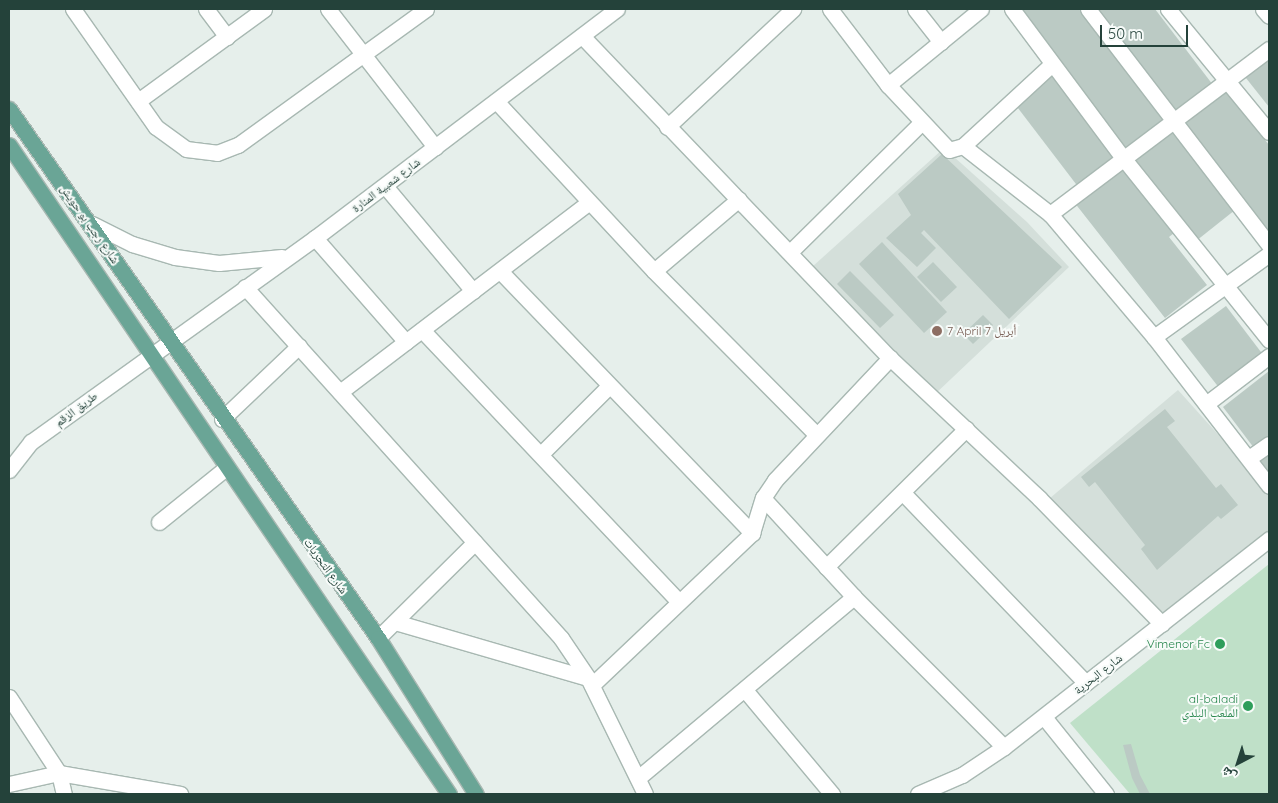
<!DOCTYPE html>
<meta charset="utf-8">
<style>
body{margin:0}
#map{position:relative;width:1278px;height:803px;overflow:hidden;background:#e6efeb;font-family:Quicksand,"Noto Naskh Arabic",sans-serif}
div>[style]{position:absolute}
.built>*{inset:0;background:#d4dfda}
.green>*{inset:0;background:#bfe0c8}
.building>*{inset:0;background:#bbcac4}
.roads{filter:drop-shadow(1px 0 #a8b8b2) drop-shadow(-1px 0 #a8b8b2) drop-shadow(0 1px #a8b8b2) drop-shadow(0 -1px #a8b8b2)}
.minor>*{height:15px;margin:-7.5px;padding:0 7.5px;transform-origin:7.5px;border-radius:7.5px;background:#fff}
.major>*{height:15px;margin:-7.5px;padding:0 7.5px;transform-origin:7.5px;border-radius:7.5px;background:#6aa596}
.dots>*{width:14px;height:14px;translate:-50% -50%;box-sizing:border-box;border:2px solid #f7fbf9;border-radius:50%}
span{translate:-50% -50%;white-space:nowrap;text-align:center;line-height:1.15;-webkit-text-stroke:4px #f7fbf9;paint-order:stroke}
.street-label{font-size:12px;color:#24423a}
.education-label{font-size:12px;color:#785e54}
.left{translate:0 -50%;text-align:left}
.leisure-label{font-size:12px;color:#27864d}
.right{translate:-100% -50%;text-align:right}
.frame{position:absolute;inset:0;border:10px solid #24423a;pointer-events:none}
.north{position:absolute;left:1213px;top:738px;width:50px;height:50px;-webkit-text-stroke:4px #f7fbf9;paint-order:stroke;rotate:220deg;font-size:14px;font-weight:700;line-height:20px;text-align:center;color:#24423a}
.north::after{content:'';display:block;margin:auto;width:18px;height:22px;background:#24423a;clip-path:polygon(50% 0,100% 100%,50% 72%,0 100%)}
.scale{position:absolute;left:1100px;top:25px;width:88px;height:22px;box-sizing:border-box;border:2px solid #24423a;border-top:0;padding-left:6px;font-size:15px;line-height:18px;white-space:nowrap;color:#24423a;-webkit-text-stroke:4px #f7fbf9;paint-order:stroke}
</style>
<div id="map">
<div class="built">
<div style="clip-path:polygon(944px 148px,1027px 222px,1069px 267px,933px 396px,812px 267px)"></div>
<div style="clip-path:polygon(1178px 390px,1269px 491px,1269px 537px,1163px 623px,1043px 504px)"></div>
</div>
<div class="green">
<div style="clip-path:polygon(1269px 564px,1269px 794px,1130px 794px,1070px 723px)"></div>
</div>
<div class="building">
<div style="clip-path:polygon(1020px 9px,1079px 9px,1165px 123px,1128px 151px)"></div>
<div style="clip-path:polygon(1094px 9px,1155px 9px,1213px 85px,1175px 115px)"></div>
<div style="clip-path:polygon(1269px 51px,1269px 107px,1242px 73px)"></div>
<div style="clip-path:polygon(1052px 74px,1117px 159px,1079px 188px,1014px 103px)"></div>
<div style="clip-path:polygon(1224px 88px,1269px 145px,1269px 232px,1181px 121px)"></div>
<div style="clip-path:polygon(1172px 130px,1235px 210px,1196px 241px,1133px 160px)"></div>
<div style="clip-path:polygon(942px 154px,1062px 267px,1009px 319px,924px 230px,921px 233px,936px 248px,917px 267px,886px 238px,911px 215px,898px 194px)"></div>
<div style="clip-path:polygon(1121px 165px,1174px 233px,1169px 237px,1207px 285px,1165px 318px,1074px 202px)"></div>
<div style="clip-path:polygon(882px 242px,947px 312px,924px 333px,859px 264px)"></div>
<div style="clip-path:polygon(933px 262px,957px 287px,941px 302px,917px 277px)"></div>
<div style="clip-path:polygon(850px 271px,894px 315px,880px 328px,837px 284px)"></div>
<div style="clip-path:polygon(1226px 306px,1264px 356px,1220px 389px,1181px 339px)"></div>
<div style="clip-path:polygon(983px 315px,993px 325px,973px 344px,963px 334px)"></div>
<div style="clip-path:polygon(1269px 371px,1269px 437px,1254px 448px,1223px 407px)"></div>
<div style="clip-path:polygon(1165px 409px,1175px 421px,1167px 427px,1216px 488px,1221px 484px,1238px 505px,1221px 519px,1218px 516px,1157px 570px,1141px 549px,1145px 545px,1095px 482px,1089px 487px,1081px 477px)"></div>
<div style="clip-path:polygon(1269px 454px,1269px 472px,1260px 461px)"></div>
<div style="clip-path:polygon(1131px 744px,1140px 775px,1150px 794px,1140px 794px,1132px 778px,1123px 745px)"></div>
</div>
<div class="roads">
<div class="minor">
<div style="left:73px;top:9px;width:144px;rotate:54.9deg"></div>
<div style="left:156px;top:127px;width:37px;rotate:36deg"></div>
<div style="left:186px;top:149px;width:31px;rotate:7deg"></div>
<div style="left:217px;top:153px;width:22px;rotate:-21deg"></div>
<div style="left:238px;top:145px;width:232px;rotate:-35.9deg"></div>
<div style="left:206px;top:9px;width:35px;rotate:53deg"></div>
<div style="left:328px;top:9px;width:175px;rotate:52.2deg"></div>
<div style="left:830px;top:9px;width:96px;rotate:52.7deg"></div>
<div style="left:888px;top:85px;width:89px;rotate:46.8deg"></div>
<div style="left:949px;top:150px;width:15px;rotate:-16deg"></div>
<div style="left:963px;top:146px;width:121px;rotate:-42.7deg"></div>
<div style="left:915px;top:9px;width:42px;rotate:51.8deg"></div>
<div style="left:1012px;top:9px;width:187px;rotate:53.3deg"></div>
<div style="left:1124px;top:159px;width:232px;rotate:51.3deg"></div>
<div style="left:1088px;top:9px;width:297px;rotate:52.5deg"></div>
<div style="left:1168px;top:9px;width:159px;rotate:50.6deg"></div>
<div style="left:1263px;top:9px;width:9px;rotate:49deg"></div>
<div style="left:582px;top:36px;width:446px;rotate:46.3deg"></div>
<div style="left:890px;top:358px;width:204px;rotate:43.2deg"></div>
<div style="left:1039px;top:498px;width:176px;rotate:45.7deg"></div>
<div style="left:888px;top:85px;width:120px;rotate:-39.3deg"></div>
<div style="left:138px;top:101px;width:156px;rotate:-36.1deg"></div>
<div style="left:496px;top:101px;width:232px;rotate:47.1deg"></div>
<div style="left:654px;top:271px;width:231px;rotate:45.2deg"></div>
<div style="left:667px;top:127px;width:173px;rotate:-43.1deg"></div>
<div style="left:963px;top:146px;width:110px;rotate:38deg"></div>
<div style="left:1050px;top:214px;width:161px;rotate:49.8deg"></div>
<div style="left:1154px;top:337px;width:188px;rotate:52.3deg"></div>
<div style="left:385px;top:186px;width:137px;rotate:50deg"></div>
<div style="left:1050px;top:214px;width:274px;rotate:-37deg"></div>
<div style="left:92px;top:224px;width:45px;rotate:26.6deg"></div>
<div style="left:132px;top:244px;width:45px;rotate:16.8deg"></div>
<div style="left:175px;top:257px;width:44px;rotate:7.8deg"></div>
<div style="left:219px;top:263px;width:63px;rotate:-5.4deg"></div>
<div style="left:315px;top:238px;width:138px;rotate:48.8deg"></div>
<div style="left:790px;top:252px;width:185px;rotate:-44.6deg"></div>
<div style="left:500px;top:271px;width:364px;rotate:46.1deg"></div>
<div style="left:654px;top:271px;width:111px;rotate:-40.3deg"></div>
<div style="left:245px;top:287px;width:472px;rotate:48deg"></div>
<div style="left:561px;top:638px;width:48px;rotate:56deg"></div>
<div style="left:588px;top:678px;width:129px;rotate:63.8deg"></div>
<div style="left:422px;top:330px;width:374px;rotate:46.6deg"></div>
<div style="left:1154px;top:337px;width:142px;rotate:-35.8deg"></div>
<div style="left:340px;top:392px;width:313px;rotate:-37.3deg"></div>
<div style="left:1206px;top:404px;width:79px;rotate:-37.3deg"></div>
<div style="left:222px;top:419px;width:106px;rotate:-43.5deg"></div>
<div style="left:541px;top:454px;width:95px;rotate:-45deg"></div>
<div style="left:1249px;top:458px;width:24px;rotate:-35deg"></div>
<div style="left:9px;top:470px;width:36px;rotate:-52deg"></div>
<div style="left:31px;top:442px;width:350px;rotate:-35.7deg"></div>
<div style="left:315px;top:238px;width:379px;rotate:-37.2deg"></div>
<div style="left:904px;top:494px;width:262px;rotate:46.1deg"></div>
<div style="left:763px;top:498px;width:134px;rotate:47.4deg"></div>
<div style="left:854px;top:597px;width:212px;rotate:45deg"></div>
<div style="left:159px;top:522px;width:86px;rotate:-38.9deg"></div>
<div style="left:826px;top:567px;width:197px;rotate:-44.6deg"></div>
<div style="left:395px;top:622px;width:201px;rotate:16.2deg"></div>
<div style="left:378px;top:638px;width:136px;rotate:-44.7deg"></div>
<div style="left:592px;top:685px;width:221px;rotate:-43.5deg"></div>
<div style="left:752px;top:533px;width:37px;rotate:-73deg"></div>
<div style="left:763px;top:498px;width:22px;rotate:-56deg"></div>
<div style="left:775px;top:480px;width:168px;rotate:-46.7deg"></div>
<div style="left:745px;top:690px;width:136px;rotate:50.1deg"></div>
<div style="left:9px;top:697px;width:91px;rotate:56.7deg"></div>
<div style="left:59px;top:773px;width:123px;rotate:9.8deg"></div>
<div style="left:1044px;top:717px;width:99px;rotate:51.2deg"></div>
<div style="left:638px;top:778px;width:282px;rotate:-40deg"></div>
<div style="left:9px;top:784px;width:51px;rotate:-12.4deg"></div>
<div style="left:59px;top:773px;width:22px;rotate:77deg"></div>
<div style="left:918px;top:794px;width:48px;rotate:-23.4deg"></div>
<div style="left:962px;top:775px;width:50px;rotate:-33.7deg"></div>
<div style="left:1004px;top:747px;width:337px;rotate:-38.1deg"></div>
</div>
<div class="major">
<div style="left:9px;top:109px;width:645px;rotate:55.1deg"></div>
<div style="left:378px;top:638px;width:184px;rotate:57.9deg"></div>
<div style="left:9px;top:145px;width:784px;rotate:55.86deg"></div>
</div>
</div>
<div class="dots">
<div style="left:937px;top:331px;background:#8d6e63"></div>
<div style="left:1220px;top:644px;background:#2e9e5b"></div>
<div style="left:1248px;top:706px;background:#2e9e5b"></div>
</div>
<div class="street-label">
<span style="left:386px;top:185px;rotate:-37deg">شارع شعبية المنارة</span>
<span style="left:90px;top:224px;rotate:55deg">شارع رجب بو حويش</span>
<span style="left:76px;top:409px;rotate:-37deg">طريق الزقم</span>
<span style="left:326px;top:566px;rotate:54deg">شارع التحريات</span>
<span style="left:1098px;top:674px;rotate:-38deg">شارع البحرية</span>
</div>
<div class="education-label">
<span class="left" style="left:947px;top:331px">7 April 7 أبريل</span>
</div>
<div class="leisure-label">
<span class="right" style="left:1210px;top:644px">Vimenor Fc</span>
<span class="right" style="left:1238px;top:706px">al-baladi<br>الملعب البلدي</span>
</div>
<div class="frame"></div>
<div class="north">ش</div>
<div class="scale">50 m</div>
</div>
